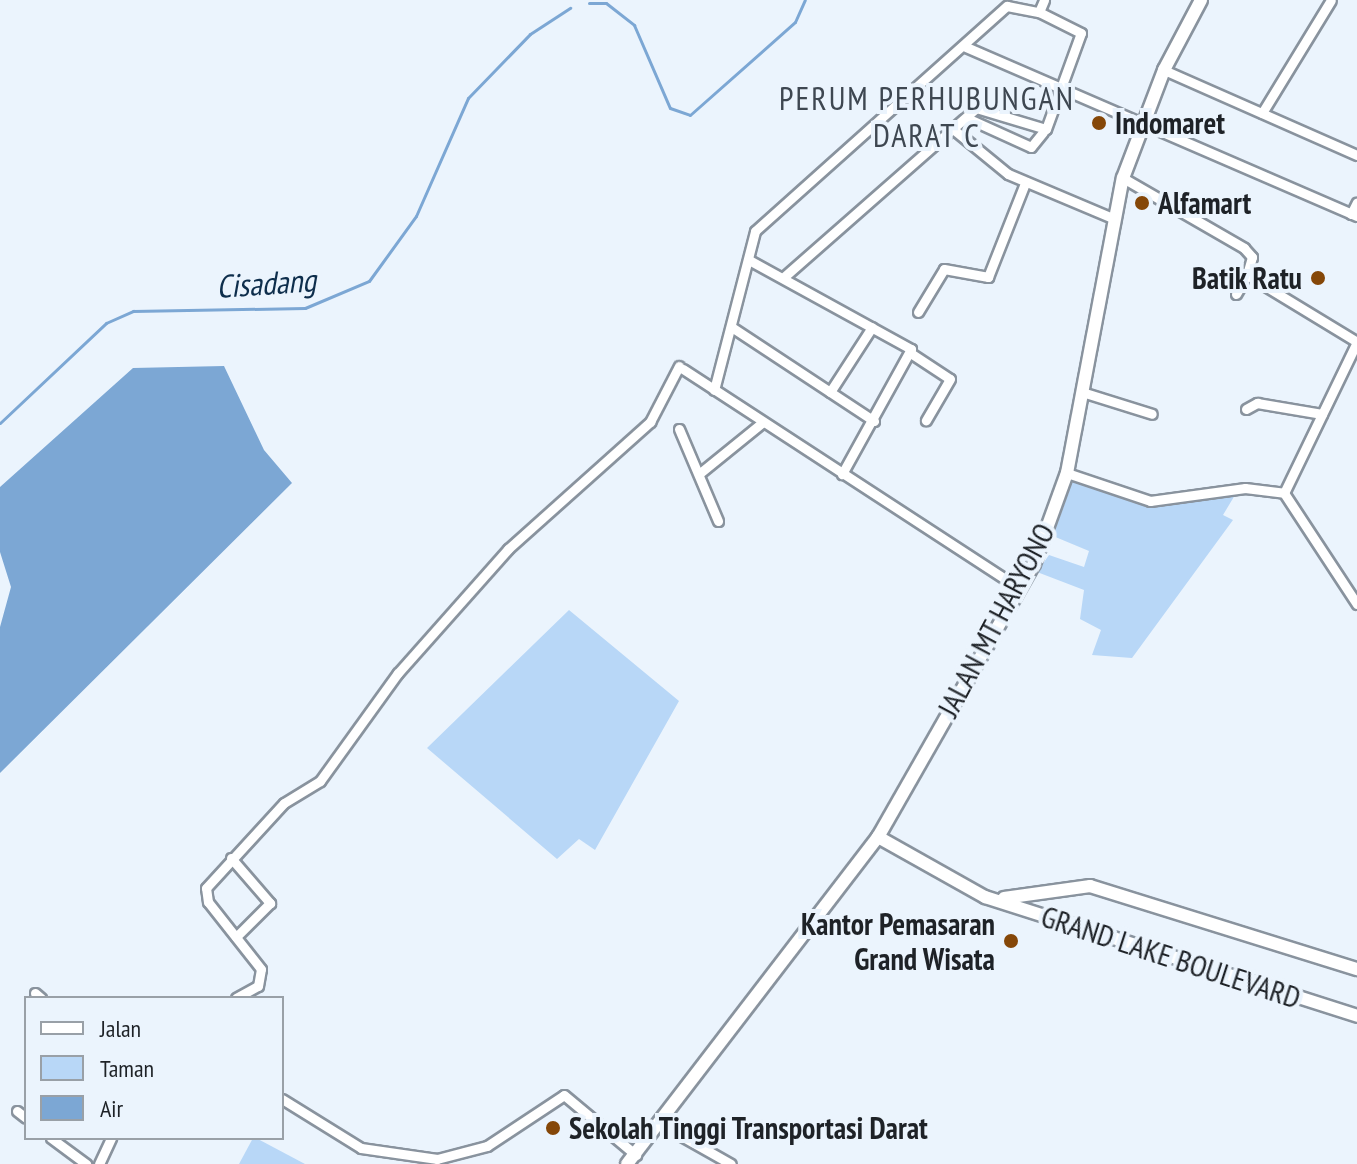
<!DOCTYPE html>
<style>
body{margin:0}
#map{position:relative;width:1357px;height:1164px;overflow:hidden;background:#ebf4fd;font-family:"PT Sans Narrow",sans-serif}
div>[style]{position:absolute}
.green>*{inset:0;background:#b8d7f7}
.water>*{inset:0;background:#7ca7d4}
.stream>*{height:3px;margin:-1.5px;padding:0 1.5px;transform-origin:1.5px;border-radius:1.5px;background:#7ca7d4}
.roads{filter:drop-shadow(2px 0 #89939e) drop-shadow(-2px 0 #89939e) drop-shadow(0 2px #89939e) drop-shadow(0 -2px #89939e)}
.street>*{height:9px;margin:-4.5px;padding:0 4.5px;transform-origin:4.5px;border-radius:4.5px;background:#fff}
.secondary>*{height:12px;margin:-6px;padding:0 6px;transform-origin:6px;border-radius:6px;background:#fff}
.dots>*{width:22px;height:22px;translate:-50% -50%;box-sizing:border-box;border:4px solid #ebf4fd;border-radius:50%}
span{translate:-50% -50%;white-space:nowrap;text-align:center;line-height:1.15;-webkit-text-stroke:8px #ebf4fd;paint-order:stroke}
.poi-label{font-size:30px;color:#1e2227;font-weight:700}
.left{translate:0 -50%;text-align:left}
.right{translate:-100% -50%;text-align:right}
.street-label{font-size:30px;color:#1e2227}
.neighbourhood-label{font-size:32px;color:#3e4751;letter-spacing:2px}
.water-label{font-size:32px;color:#0e2e4c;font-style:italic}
.legend{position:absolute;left:24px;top:996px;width:260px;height:144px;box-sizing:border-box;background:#ebf4fd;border:2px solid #99a0a7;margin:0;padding:10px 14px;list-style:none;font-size:24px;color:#1e2227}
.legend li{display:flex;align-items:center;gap:16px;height:40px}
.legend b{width:40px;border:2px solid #99a0a7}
</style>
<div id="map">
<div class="green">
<div style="clip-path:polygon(1073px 480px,1134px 503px,1235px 495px,1223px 515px,1233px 520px,1132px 658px,1092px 655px,1101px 630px,1080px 619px,1084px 590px,1037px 572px,1049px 555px,1084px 567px,1089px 551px,1053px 536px)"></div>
<div style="clip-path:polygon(569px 610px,679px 701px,595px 850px,579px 839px,557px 859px,427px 748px)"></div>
<div style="clip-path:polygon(253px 1138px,256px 1138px,305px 1164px,239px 1164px)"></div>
</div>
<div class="water">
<div style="clip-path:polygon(224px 366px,264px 450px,292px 483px,0 773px,0 627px,11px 587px,0 552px,0 487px,133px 368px)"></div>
</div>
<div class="stream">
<div style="left:589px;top:3px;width:17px"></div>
<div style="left:606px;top:3px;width:36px;rotate:38deg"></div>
<div style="left:634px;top:25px;width:90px;rotate:66.6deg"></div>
<div style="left:670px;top:108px;width:21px;rotate:19deg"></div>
<div style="left:690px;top:115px;width:140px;rotate:-41.5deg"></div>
<div style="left:795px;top:22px;width:24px;rotate:-66deg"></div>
<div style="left:0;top:423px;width:146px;rotate:-43.3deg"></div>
<div style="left:106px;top:323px;width:30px;rotate:-24deg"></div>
<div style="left:133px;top:311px;width:172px;rotate:-1deg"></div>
<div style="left:305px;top:308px;width:69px;rotate:-22.9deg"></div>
<div style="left:369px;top:281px;width:80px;rotate:-54.1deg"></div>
<div style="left:416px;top:216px;width:129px;rotate:-66.2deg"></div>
<div style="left:468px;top:98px;width:89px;rotate:-45.9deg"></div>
<div style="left:530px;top:34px;width:48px;rotate:-33deg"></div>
</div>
<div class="roads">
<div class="street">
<div style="left:966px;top:47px;width:426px;rotate:23.4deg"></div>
<div style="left:1164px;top:70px;width:211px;rotate:23.8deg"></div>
<div style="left:1262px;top:113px;width:132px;rotate:-58.6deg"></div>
<div style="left:967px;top:118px;width:70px;rotate:24.4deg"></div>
<div style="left:1031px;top:147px;width:19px;rotate:-51deg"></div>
<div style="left:953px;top:129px;width:71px;rotate:39.3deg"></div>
<div style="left:1008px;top:174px;width:113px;rotate:22.9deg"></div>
<div style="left:1123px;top:178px;width:140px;rotate:30deg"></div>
<div style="left:1244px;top:248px;width:12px;rotate:48deg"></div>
<div style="left:1252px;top:257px;width:19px;rotate:106deg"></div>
<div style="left:1247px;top:275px;width:129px;rotate:31.3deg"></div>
<div style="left:1351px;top:214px;width:13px;rotate:-63deg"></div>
<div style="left:749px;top:260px;width:185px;rotate:28.8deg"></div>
<div style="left:911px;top:349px;width:143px;rotate:118.9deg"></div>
<div style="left:785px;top:276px;width:254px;rotate:-41.3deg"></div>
<div style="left:976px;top:108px;width:73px;rotate:16.7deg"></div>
<div style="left:1046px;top:129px;width:102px;rotate:-70deg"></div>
<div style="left:1081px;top:33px;width:47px;rotate:-153.4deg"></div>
<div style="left:1236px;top:294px;width:22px;rotate:-60deg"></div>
<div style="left:918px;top:312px;width:50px;rotate:-58.8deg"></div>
<div style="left:944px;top:269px;width:45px;rotate:10.3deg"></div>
<div style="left:988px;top:277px;width:101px;rotate:-68.5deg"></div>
<div style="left:733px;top:328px;width:169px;rotate:33.4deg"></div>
<div style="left:912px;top:354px;width:45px;rotate:33.3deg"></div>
<div style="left:950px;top:379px;width:48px;rotate:120.3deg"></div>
<div style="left:683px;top:369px;width:402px;rotate:33.1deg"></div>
<div style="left:714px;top:390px;width:164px;rotate:-75.5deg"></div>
<div style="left:755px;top:231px;width:338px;rotate:-41.8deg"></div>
<div style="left:1007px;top:6px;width:33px;rotate:11deg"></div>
<div style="left:1039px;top:12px;width:13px;rotate:-67deg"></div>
<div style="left:830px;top:392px;width:77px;rotate:-57.1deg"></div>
<div style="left:1082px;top:392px;width:73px;rotate:17.4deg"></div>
<div style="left:1246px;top:409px;width:13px;rotate:-29deg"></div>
<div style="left:1257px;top:403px;width:66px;rotate:9.6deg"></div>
<div style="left:679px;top:429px;width:100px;rotate:67deg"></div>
<div style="left:700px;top:473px;width:81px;rotate:-39deg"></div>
<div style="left:1067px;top:473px;width:88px;rotate:18.6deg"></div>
<div style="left:1150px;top:501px;width:96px;rotate:-7.8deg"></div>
<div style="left:1245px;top:488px;width:39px;rotate:7deg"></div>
<div style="left:1284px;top:493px;width:133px;rotate:56.7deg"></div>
<div style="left:1284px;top:493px;width:168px;rotate:-64.2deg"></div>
<div style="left:231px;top:858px;width:60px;rotate:49.1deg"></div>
<div style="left:270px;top:903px;width:48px;rotate:135deg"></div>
<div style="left:35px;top:993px;width:8px;rotate:40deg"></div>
<div style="left:236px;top:998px;width:25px;rotate:-29deg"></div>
<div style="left:258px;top:986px;width:17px;rotate:-80deg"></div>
<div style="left:261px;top:969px;width:85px;rotate:-128.3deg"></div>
<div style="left:208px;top:902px;width:14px;rotate:-98deg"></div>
<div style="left:206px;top:888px;width:115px;rotate:-47.5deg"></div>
<div style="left:284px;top:803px;width:42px;rotate:-31.4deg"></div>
<div style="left:320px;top:781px;width:133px;rotate:-54.2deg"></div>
<div style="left:398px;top:673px;width:166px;rotate:-48.4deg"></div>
<div style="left:508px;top:549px;width:191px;rotate:-41.8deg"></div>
<div style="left:650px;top:422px;width:63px;rotate:-62.6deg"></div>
<div style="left:282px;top:1099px;width:93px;rotate:31.8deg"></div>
<div style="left:361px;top:1148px;width:77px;rotate:8.2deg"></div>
<div style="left:437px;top:1159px;width:52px;rotate:-14.6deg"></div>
<div style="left:487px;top:1146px;width:92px;rotate:-33.5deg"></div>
<div style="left:564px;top:1095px;width:94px;rotate:39.8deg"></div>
<div style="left:17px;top:1111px;width:11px;rotate:38deg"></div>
<div style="left:662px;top:1125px;width:79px;rotate:29.5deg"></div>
<div style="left:51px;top:1138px;width:44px;rotate:36.6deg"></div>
<div style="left:99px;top:1164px;width:29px;rotate:-65deg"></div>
</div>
<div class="secondary">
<div style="left:878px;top:837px;width:123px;rotate:29.3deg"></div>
<div style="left:985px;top:897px;width:391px;rotate:17.7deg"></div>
<div style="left:1004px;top:898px;width:87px;rotate:-7.9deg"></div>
<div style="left:1090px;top:886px;width:280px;rotate:17.3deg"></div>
<div style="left:627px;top:1164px;width:412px;rotate:-52.5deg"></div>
<div style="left:878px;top:837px;width:314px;rotate:-60.3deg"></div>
<div style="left:1034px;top:564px;width:97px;rotate:-70.1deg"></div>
<div style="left:1067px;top:473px;width:300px;rotate:-79.3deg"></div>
<div style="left:1123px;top:178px;width:116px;rotate:-69.2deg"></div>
<div style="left:1164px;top:70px;width:79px;rotate:-62.1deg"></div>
</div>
</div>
<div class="dots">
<div style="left:1099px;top:123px;background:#854708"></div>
<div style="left:1142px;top:203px;background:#854708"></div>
<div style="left:1318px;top:278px;background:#854708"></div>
<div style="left:1011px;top:941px;background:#854708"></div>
<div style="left:553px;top:1128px;background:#854708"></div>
</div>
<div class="poi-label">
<span class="left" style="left:1115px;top:123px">Indomaret</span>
<span class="left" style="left:1158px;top:203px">Alfamart</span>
<span class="right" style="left:1302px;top:278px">Batik Ratu</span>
<span class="right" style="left:995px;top:941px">Kantor Pemasaran<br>Grand Wisata</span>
<span class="left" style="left:569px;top:1128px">Sekolah Tinggi Transportasi Darat</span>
</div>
<div class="street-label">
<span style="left:996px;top:620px;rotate:-62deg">JALAN MT HARYONO</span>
<span style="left:1171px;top:957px;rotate:18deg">GRAND LAKE BOULEVARD</span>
</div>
<div class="neighbourhood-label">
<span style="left:927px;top:117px">PERUM PERHUBUNGAN<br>DARAT C</span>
</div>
<div class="water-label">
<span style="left:266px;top:283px;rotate:-4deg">Cisadang</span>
</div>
<ul class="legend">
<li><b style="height:10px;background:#fff"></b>Jalan</li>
<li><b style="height:22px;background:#b8d7f7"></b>Taman</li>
<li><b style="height:22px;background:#7ca7d4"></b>Air</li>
</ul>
</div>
